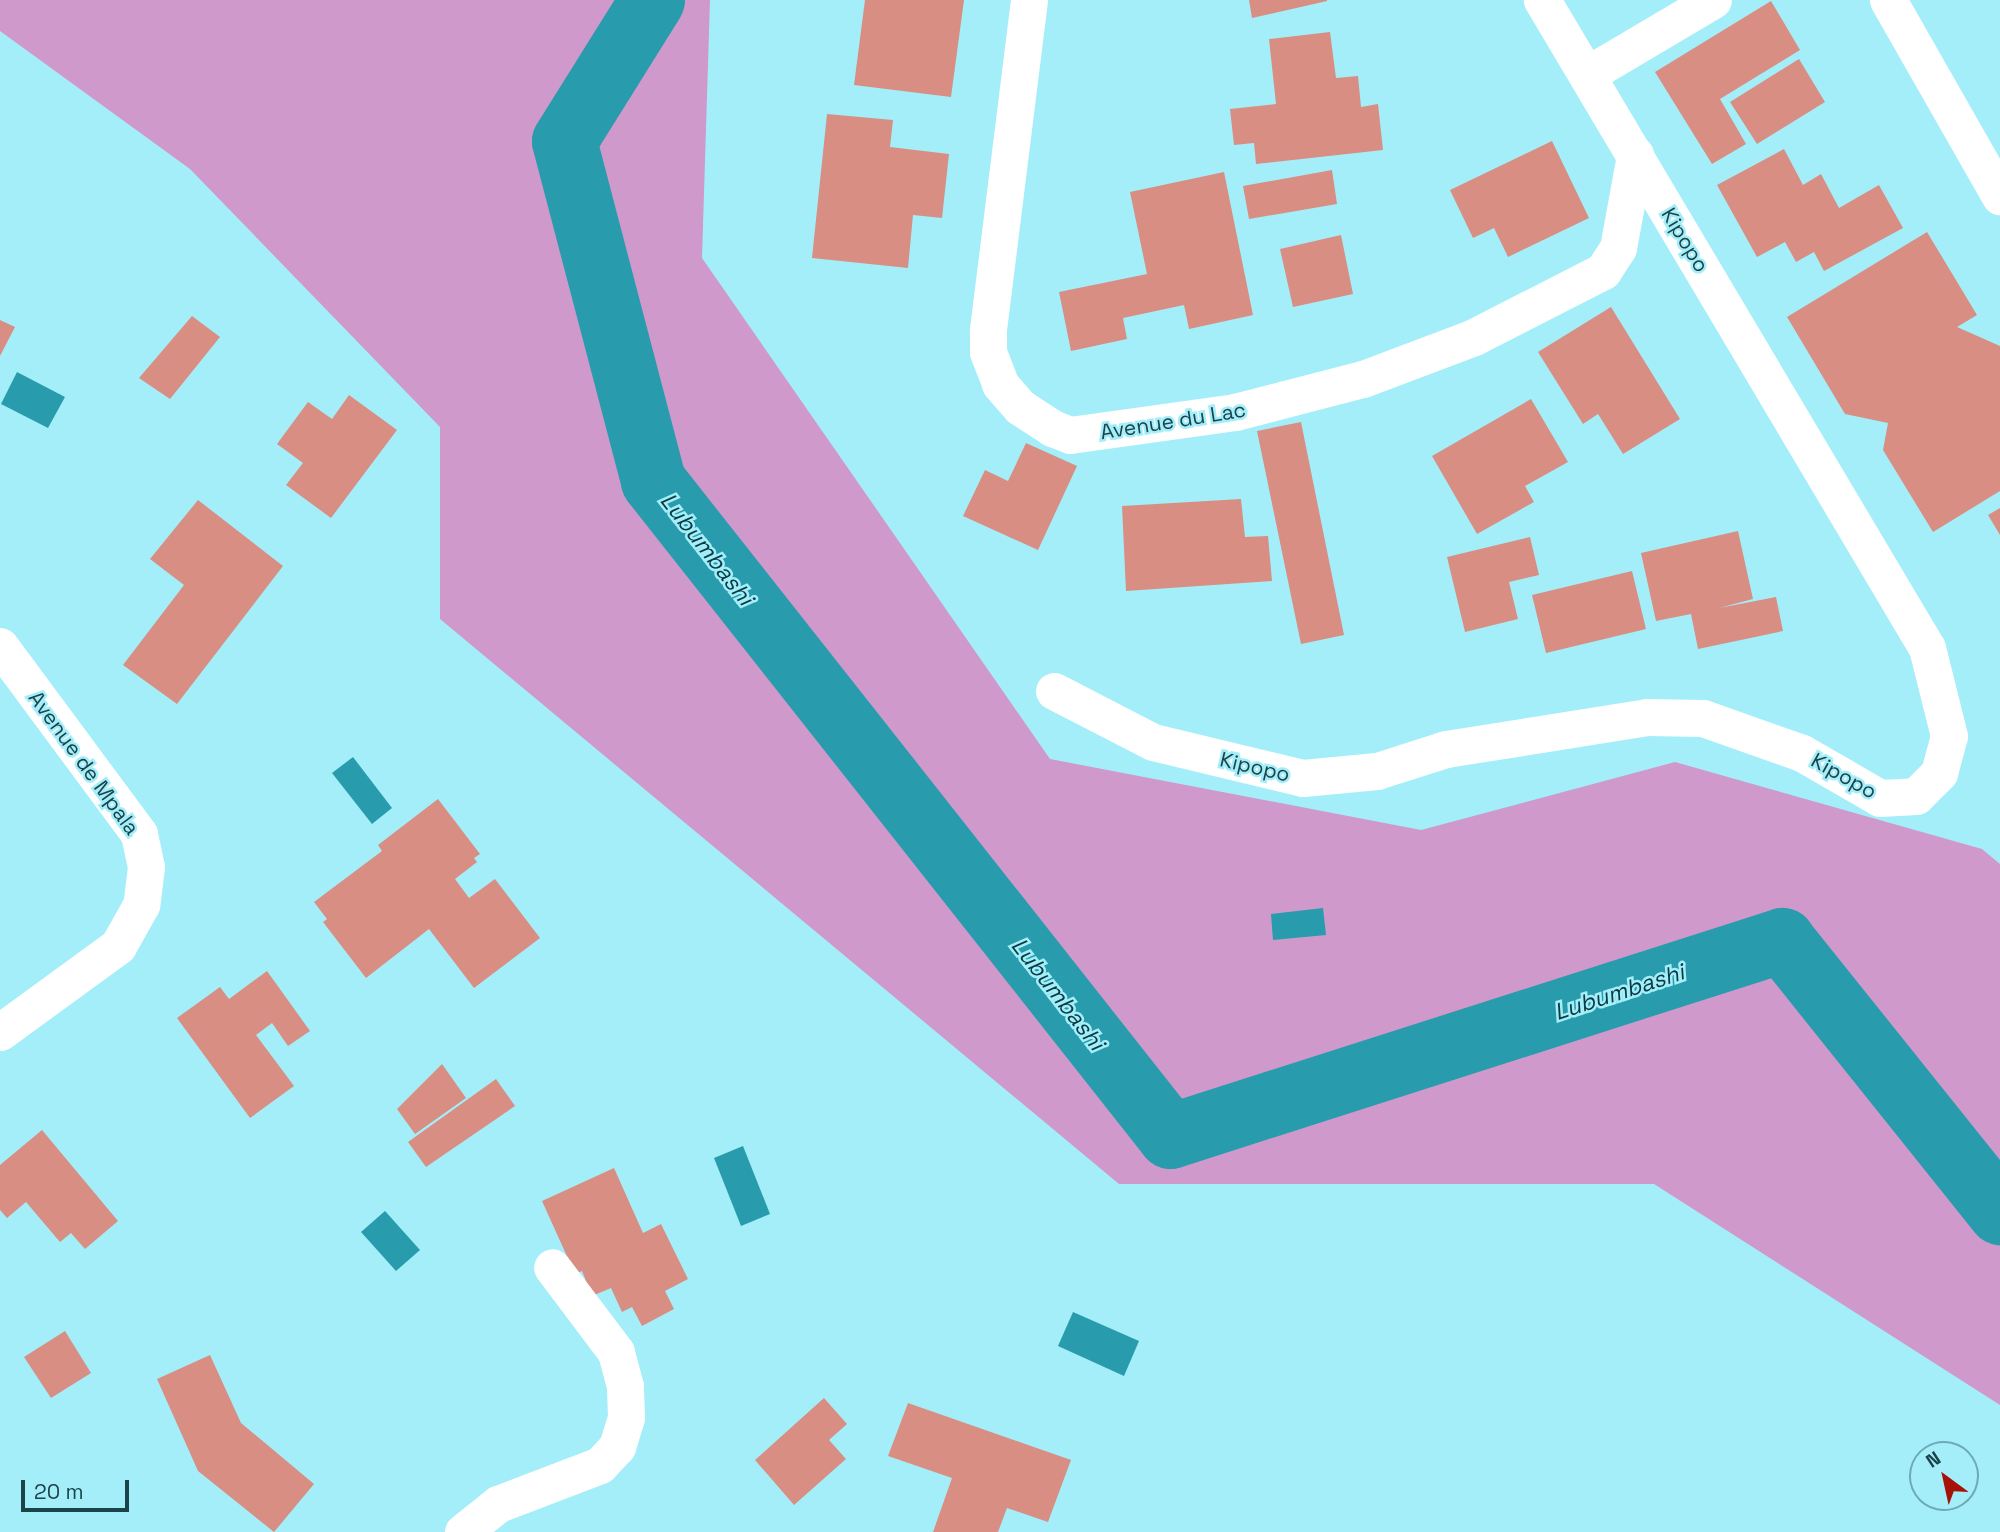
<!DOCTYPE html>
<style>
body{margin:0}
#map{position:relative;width:2000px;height:1532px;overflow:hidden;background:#a4eefa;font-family:"Space Grotesk",sans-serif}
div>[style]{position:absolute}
.green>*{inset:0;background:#cf99cb}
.water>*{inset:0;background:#289cac}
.river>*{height:65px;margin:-32.5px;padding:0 32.5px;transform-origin:32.5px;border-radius:32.5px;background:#289cac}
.building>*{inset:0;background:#d88e82}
.street>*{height:37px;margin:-18.5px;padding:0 18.5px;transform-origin:18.5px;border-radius:18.5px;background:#fff}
span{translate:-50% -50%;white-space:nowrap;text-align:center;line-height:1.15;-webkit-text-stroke:5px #a4eefa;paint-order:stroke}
.street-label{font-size:21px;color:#1b444a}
.water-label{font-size:23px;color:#083b43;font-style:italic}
.north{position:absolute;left:1909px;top:1441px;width:70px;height:70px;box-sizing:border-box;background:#a4eefa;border:2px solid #6daab4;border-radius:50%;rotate:327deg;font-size:19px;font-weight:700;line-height:28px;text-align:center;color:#1b444a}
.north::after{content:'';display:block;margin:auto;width:24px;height:32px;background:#a6110a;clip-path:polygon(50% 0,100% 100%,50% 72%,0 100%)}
.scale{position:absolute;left:21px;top:1480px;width:108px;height:32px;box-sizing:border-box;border:4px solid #1b444a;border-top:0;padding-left:9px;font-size:21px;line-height:24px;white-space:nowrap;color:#1b444a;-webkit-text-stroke:5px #a4eefa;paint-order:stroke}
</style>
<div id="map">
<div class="green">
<div style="clip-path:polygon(0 0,710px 0,702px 258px,1050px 759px,1421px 830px,1675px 762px,1982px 849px,2000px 864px,2000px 1405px,1654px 1184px,1119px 1184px,440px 619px,440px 427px,190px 169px,0 31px)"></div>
</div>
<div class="water">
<div style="clip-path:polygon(17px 372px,65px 397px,48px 428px,1px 404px)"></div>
<div style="clip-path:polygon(353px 757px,392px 808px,372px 824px,332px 773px)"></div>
<div style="clip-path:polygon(1323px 908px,1326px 935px,1273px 940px,1271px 914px)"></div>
<div style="clip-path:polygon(743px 1146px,770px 1214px,741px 1226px,714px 1158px)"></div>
<div style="clip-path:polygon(385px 1211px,420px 1250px,396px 1271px,361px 1232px)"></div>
<div style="clip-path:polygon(1073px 1312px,1139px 1341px,1124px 1376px,1058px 1346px)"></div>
</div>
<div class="river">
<div style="left:652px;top:0;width:166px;rotate:122deg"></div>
<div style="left:564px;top:141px;width:351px;rotate:75.3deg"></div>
<div style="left:653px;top:481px;width:834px;rotate:51.72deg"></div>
<div style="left:1170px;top:1136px;width:643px;rotate:-17.76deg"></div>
<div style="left:1782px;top:940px;width:349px;rotate:51.3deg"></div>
</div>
<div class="building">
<div style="clip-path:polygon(865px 0,964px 0,951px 97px,854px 85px)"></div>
<div style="clip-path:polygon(1249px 0,1327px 0,1327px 1px,1252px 18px)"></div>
<div style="clip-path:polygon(1771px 1px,1800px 50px,1720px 99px,1746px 144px,1712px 164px,1655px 72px)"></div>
<div style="clip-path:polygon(1330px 32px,1336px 78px,1358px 76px,1361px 107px,1378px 104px,1383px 150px,1256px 164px,1254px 143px,1234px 145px,1230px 109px,1276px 104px,1269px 39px)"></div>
<div style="clip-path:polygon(1799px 59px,1825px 102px,1757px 144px,1730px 102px)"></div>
<div style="clip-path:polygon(827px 114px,893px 120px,890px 147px,949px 154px,942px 218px,913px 215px,908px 268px,812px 258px)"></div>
<div style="clip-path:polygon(1552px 141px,1589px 218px,1508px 257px,1494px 228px,1473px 238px,1450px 190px)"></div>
<div style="clip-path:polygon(1784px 149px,1803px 185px,1821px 174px,1839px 208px,1879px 185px,1903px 228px,1824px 271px,1814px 252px,1796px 262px,1785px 242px,1757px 257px,1717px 185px)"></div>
<div style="clip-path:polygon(1332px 170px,1337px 204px,1249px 219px,1243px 186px)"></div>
<div style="clip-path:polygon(1224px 172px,1253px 315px,1189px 329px,1184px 305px,1123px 318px,1127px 339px,1071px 351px,1059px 292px,1147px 274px,1130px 192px)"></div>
<div style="clip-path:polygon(1927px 232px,1977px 315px,1957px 327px,2000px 346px,2000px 491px,1933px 532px,1883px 450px,1888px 423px,1845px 414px,1787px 317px)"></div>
<div style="clip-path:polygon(1341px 235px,1353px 294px,1293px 307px,1280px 249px)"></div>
<div style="clip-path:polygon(1611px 307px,1680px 419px,1623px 454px,1598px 414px,1583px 424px,1538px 352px)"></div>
<div style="clip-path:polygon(192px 316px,220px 337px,170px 399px,139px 378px)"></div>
<div style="clip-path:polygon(0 320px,15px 327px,0 356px)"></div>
<div style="clip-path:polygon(349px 395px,397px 430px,331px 518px,286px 485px,303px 463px,277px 444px,308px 402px,332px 419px)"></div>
<div style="clip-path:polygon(1531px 399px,1568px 462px,1525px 486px,1534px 502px,1477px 534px,1432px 456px)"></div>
<div style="clip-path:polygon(1301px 422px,1344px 635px,1301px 644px,1257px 431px)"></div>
<div style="clip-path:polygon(1026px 443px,1077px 466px,1038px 550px,963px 516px,985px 470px,1008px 481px)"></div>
<div style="clip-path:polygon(1241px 499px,1245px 537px,1268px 536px,1272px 581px,1126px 591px,1122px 506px)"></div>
<div style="clip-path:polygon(198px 500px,283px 566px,177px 704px,123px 665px,184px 585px,150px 559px)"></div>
<div style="clip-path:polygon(2000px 508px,2000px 535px,1988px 515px)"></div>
<div style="clip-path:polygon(1738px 531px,1753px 599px,1719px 608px,1776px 597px,1783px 631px,1698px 649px,1691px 614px,1656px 621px,1641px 553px)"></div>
<div style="clip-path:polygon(1530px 537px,1539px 575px,1509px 582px,1518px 619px,1465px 632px,1447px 557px)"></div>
<div style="clip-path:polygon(1632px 571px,1646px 629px,1546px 653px,1532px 595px)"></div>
<div style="clip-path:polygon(438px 799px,480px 854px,474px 858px,477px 862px,455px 879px,469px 898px,495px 879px,540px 938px,474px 988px,429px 929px,366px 978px,323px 922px,327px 919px,314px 902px,382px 851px,378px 845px)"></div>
<div style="clip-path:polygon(267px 971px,310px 1031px,288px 1046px,272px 1023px,256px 1035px,294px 1086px,250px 1118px,177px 1018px,220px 987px,229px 999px)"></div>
<div style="clip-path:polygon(442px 1064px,466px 1098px,415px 1134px,397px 1109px)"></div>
<div style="clip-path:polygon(496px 1079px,515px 1106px,426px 1167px,408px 1142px)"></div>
<div style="clip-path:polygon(42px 1130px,118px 1221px,85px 1249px,71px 1233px,60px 1242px,26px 1202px,7px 1218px,0 1210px,0 1165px)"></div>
<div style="clip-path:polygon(614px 1168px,643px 1233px,661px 1224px,688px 1279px,665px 1291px,674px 1309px,642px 1326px,632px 1307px,622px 1312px,611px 1288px,592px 1296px,582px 1271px,575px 1274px,542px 1201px)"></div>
<div style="clip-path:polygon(65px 1331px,91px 1373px,51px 1398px,24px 1357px)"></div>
<div style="clip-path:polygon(210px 1355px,241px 1423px,314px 1484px,274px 1532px,198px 1471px,157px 1379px)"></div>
<div style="clip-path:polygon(824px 1398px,847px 1424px,829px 1440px,846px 1459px,794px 1505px,755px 1460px)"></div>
<div style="clip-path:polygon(908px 1403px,1071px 1460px,1048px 1522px,1007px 1508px,998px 1532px,933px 1532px,952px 1478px,888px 1456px)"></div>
</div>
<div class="street">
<div style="left:1029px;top:0;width:333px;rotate:97.1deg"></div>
<div style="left:988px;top:330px;width:22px;rotate:90deg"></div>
<div style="left:988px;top:352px;width:34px;rotate:69deg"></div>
<div style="left:1000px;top:384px;width:30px;rotate:49deg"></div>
<div style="left:1020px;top:407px;width:38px;rotate:33deg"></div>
<div style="left:1052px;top:428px;width:19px;rotate:21deg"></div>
<div style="left:1070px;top:435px;width:167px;rotate:-7.9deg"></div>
<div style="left:1235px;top:412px;width:132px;rotate:-14.5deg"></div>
<div style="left:1363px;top:379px;width:119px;rotate:-20.7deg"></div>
<div style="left:1474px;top:337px;width:145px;rotate:-27.1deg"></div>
<div style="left:1603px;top:271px;width:27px;rotate:-57deg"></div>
<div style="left:1618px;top:248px;width:95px;rotate:-79.6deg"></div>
<div style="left:1888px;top:0;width:226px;rotate:60.3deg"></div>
<div style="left:1588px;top:74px;width:145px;rotate:-30.6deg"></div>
<div style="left:0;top:646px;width:234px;rotate:53.5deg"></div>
<div style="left:139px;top:834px;width:34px;rotate:78deg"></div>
<div style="left:146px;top:867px;width:38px;rotate:97deg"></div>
<div style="left:141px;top:905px;width:47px;rotate:119.3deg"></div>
<div style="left:118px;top:946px;width:146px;rotate:143.9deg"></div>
<div style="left:1054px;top:691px;width:111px;rotate:27.3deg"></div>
<div style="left:1153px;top:742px;width:154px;rotate:13.5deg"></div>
<div style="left:1303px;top:778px;width:74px;rotate:-5.4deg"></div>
<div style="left:1377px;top:771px;width:72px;rotate:-17.7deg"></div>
<div style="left:1446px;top:749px;width:204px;rotate:-9deg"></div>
<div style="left:1647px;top:717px;width:56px;rotate:1deg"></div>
<div style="left:1703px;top:718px;width:105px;rotate:19.5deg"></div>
<div style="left:1802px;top:753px;width:90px;rotate:30deg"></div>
<div style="left:1880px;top:798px;width:36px;rotate:-3deg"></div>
<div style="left:1916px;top:796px;width:33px;rotate:-45deg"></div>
<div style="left:1939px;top:773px;width:38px;rotate:-75deg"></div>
<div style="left:1949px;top:736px;width:91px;rotate:-104deg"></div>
<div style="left:1927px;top:648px;width:754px;rotate:-120.72deg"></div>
<div style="left:463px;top:1532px;width:45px;rotate:-38.7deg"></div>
<div style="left:498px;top:1504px;width:109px;rotate:-20.9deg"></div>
<div style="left:600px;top:1465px;width:25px;rotate:-47deg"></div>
<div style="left:617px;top:1447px;width:31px;rotate:-73deg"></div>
<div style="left:626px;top:1417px;width:31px;rotate:-92deg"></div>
<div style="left:625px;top:1386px;width:35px;rotate:-105deg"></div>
<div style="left:616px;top:1352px;width:106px;rotate:-127deg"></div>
</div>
<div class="street-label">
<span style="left:1685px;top:240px;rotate:59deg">Kipopo</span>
<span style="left:1173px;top:421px;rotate:-9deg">Avenue du Lac</span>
<span style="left:84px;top:763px;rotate:54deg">Avenue de Mpala</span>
<span style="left:1255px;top:767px;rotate:13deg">Kipopo</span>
<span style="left:1844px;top:776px;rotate:29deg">Kipopo</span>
</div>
<div class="water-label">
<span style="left:707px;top:549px;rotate:52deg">Lubumbashi</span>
<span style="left:1619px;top:992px;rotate:-18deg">Lubumbashi</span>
<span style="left:1058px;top:994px;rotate:52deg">Lubumbashi</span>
</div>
<div class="north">N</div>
<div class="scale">20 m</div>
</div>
